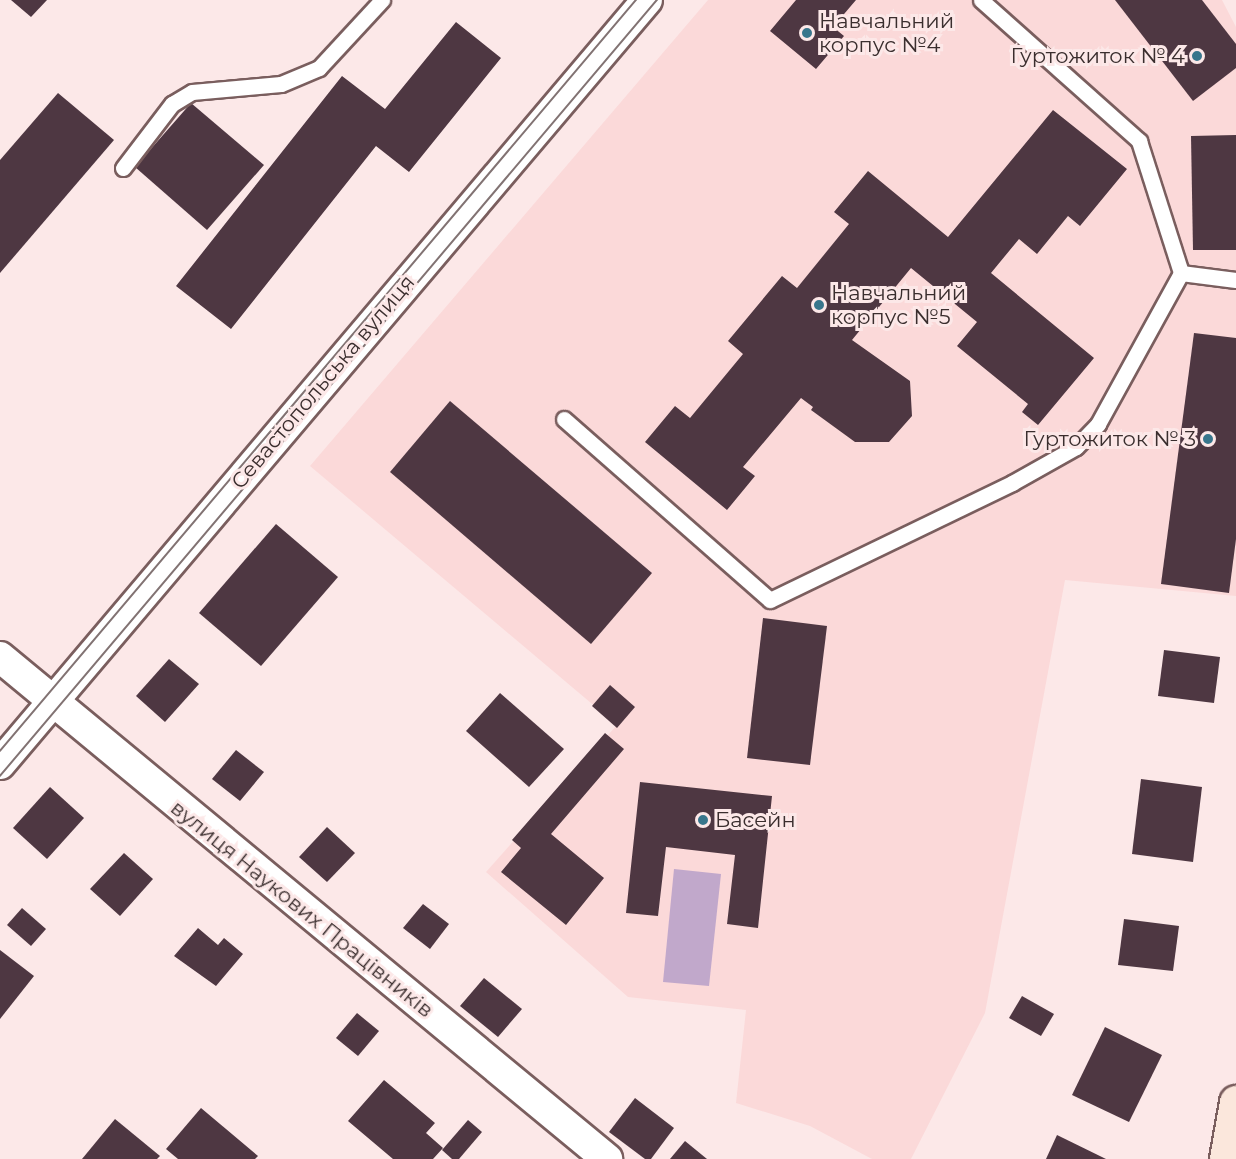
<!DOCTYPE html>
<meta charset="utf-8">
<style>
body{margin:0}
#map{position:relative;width:1236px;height:1159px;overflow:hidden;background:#fce8e8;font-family:Montserrat,sans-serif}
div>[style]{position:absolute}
.built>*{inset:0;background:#fbd9d9}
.water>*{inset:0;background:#c1a8cb}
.building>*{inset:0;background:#4e3742}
.roads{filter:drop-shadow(2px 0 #7a5e5e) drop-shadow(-2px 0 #7a5e5e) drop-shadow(0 2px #7a5e5e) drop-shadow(0 -2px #7a5e5e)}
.service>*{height:15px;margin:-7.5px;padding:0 7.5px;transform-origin:7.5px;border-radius:7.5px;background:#fff}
.minor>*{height:30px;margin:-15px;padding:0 15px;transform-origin:15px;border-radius:15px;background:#fff}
.secondary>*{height:33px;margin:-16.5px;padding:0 16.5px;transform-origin:16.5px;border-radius:16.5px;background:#fbe7dc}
.tram>*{height:1.5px;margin:-0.75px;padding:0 0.75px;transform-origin:0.75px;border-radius:0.75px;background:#827373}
.dots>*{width:16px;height:16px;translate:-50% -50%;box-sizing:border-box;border:3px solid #fce8e8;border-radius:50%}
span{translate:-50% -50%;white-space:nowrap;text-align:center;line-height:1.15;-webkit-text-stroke:6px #fce8e8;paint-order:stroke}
.poi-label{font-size:21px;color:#3a2e2e}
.left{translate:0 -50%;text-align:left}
.right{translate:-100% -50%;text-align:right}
.street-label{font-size:21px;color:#3a2e2e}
</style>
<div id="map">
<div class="built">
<div style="clip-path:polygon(708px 0,1222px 0,1236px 27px,1236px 596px,1065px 580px,985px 1013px,911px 1159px,872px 1159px,810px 1126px,736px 1103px,746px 1010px,628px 997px,486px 872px,617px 725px,310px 466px)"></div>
</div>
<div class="water">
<div style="clip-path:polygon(674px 869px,721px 874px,709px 986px,663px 982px)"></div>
</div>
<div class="building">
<div style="clip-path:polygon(11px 0,47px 0,31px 17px)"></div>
<div style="clip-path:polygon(796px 0,856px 0,833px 27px,844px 36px,816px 69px,770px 31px)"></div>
<div style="clip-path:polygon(1115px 0,1202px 0,1236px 44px,1236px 68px,1193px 101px)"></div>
<div style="clip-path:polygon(456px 22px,501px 58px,409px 172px,376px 146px,231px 329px,176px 286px,342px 76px,385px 109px)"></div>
<div style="clip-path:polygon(58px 93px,114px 140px,0 273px,0 160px)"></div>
<div style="clip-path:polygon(191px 103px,264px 165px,207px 230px,135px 167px)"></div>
<div style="clip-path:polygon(1053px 110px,1127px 169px,1080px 226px,1068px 216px,1037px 254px,1019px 239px,991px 273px,1094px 358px,1038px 425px,1022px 412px,1028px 404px,957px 346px,977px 322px,911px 268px,852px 340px,910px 381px,912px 416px,889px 442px,855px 442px,811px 410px,813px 407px,801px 398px,743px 467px,755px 476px,727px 510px,645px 442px,675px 406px,690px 418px,743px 354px,728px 341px,782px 276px,797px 288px,849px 224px,834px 212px,868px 171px,948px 237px)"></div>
<div style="clip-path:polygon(1236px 135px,1236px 250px,1193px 250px,1191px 136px)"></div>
<div style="clip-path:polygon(1194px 333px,1236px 338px,1236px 539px,1229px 593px,1161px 584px)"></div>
<div style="clip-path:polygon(450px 401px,652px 573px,591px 644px,390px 472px)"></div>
<div style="clip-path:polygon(276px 524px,338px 577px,261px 666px,199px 613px)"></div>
<div style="clip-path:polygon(763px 618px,827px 626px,810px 765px,747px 758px)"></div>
<div style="clip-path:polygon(1164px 650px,1220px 657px,1214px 703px,1158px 696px)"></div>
<div style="clip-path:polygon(169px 659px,199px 684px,165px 722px,136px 696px)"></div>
<div style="clip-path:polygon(610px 685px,635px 707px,617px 728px,592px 706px)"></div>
<div style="clip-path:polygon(500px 693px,564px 749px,529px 787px,466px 731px)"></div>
<div style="clip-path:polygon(605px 733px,624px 749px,551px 834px,604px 878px,566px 925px,501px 872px,521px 848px,512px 840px)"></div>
<div style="clip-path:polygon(236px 750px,264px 772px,240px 801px,212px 779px)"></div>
<div style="clip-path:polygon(1141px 779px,1202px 787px,1193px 862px,1132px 854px)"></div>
<div style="clip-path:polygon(640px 782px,772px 796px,758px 928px,727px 924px,735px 855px,666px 847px,658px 916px,626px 913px)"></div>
<div style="clip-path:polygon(50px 787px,84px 818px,47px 859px,13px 828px)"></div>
<div style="clip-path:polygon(327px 827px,355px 853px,327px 882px,299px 857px)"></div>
<div style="clip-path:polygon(124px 853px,153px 879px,120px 916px,90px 889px)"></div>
<div style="clip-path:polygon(423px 904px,449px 924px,430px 949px,403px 928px)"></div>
<div style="clip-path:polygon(22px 908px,46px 929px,31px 946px,7px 925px)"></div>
<div style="clip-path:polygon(1124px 919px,1179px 926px,1173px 971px,1118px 965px)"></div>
<div style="clip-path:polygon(198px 928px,218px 945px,224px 938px,243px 954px,216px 986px,174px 956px)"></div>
<div style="clip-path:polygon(0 950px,34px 976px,0 1019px)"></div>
<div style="clip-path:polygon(484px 978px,522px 1009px,498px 1037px,460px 1006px)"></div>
<div style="clip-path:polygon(1022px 996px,1054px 1014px,1041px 1036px,1009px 1018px)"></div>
<div style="clip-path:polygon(357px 1013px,379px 1031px,358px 1056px,336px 1038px)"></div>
<div style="clip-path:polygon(1105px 1027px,1162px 1055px,1129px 1122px,1072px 1095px)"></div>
<div style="clip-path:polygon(384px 1080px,435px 1123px,426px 1133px,443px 1148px,433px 1159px,393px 1159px,348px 1121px)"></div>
<div style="clip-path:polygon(635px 1098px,674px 1128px,651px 1159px,645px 1159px,609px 1132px)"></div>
<div style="clip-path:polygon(201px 1108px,258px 1156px,255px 1159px,178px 1159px,166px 1149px)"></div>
<div style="clip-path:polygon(115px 1119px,160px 1156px,157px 1159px,82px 1159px)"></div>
<div style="clip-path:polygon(468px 1120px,482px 1132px,459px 1159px,452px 1159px,442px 1150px)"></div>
<div style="clip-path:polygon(1057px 1135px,1106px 1159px,1046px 1159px)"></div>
<div style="clip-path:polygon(685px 1141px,707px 1159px,670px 1159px)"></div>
</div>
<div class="roads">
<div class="service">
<div style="left:981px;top:0;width:212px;rotate:41.7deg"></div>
<div style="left:1139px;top:141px;width:139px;rotate:72.3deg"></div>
<div style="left:123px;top:168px;width:81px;rotate:-52.6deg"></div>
<div style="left:172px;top:104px;width:23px;rotate:-31deg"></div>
<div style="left:192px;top:92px;width:89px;rotate:-5.1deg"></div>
<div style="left:281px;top:84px;width:41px;rotate:-22.8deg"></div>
<div style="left:319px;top:68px;width:93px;rotate:-47.2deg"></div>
<div style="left:564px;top:419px;width:274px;rotate:41.3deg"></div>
<div style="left:770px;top:600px;width:269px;rotate:-25.8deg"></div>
<div style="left:1012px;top:483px;width:73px;rotate:-29.4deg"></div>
<div style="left:1076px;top:447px;width:32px;rotate:-46deg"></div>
<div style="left:1098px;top:424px;width:172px;rotate:-61.2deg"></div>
<div style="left:1181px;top:273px;width:55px;rotate:7.3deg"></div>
</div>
<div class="minor">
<div style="left:0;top:657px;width:788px;rotate:39.59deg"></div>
<div style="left:0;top:764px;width:1001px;rotate:-49.74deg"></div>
</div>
<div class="secondary">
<div style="left:1226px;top:1159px;width:58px;rotate:-80deg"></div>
</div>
</div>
<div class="tram">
<div style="left:0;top:751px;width:984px;rotate:-49.74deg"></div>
<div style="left:0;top:776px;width:1017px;rotate:-49.75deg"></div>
</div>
<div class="dots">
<div style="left:807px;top:33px;background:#38768c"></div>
<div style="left:1197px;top:56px;background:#38768c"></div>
<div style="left:819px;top:305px;background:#38768c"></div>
<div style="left:1208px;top:439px;background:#38768c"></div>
<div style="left:703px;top:820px;background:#38768c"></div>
</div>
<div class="poi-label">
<span class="left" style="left:819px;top:33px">Навчальний<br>корпус №4</span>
<span class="right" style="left:1185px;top:56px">Гуртожиток № 4</span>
<span class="left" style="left:831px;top:305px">Навчальний<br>корпус №5</span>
<span class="right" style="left:1196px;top:439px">Гуртожиток № 3</span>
<span class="left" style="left:715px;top:820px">Басейн</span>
</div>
<div class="street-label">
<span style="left:323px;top:382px;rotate:-50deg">Севастопольська вулиця</span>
<span style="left:302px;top:909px;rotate:39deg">вулиця Наукових Працівників</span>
</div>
</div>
